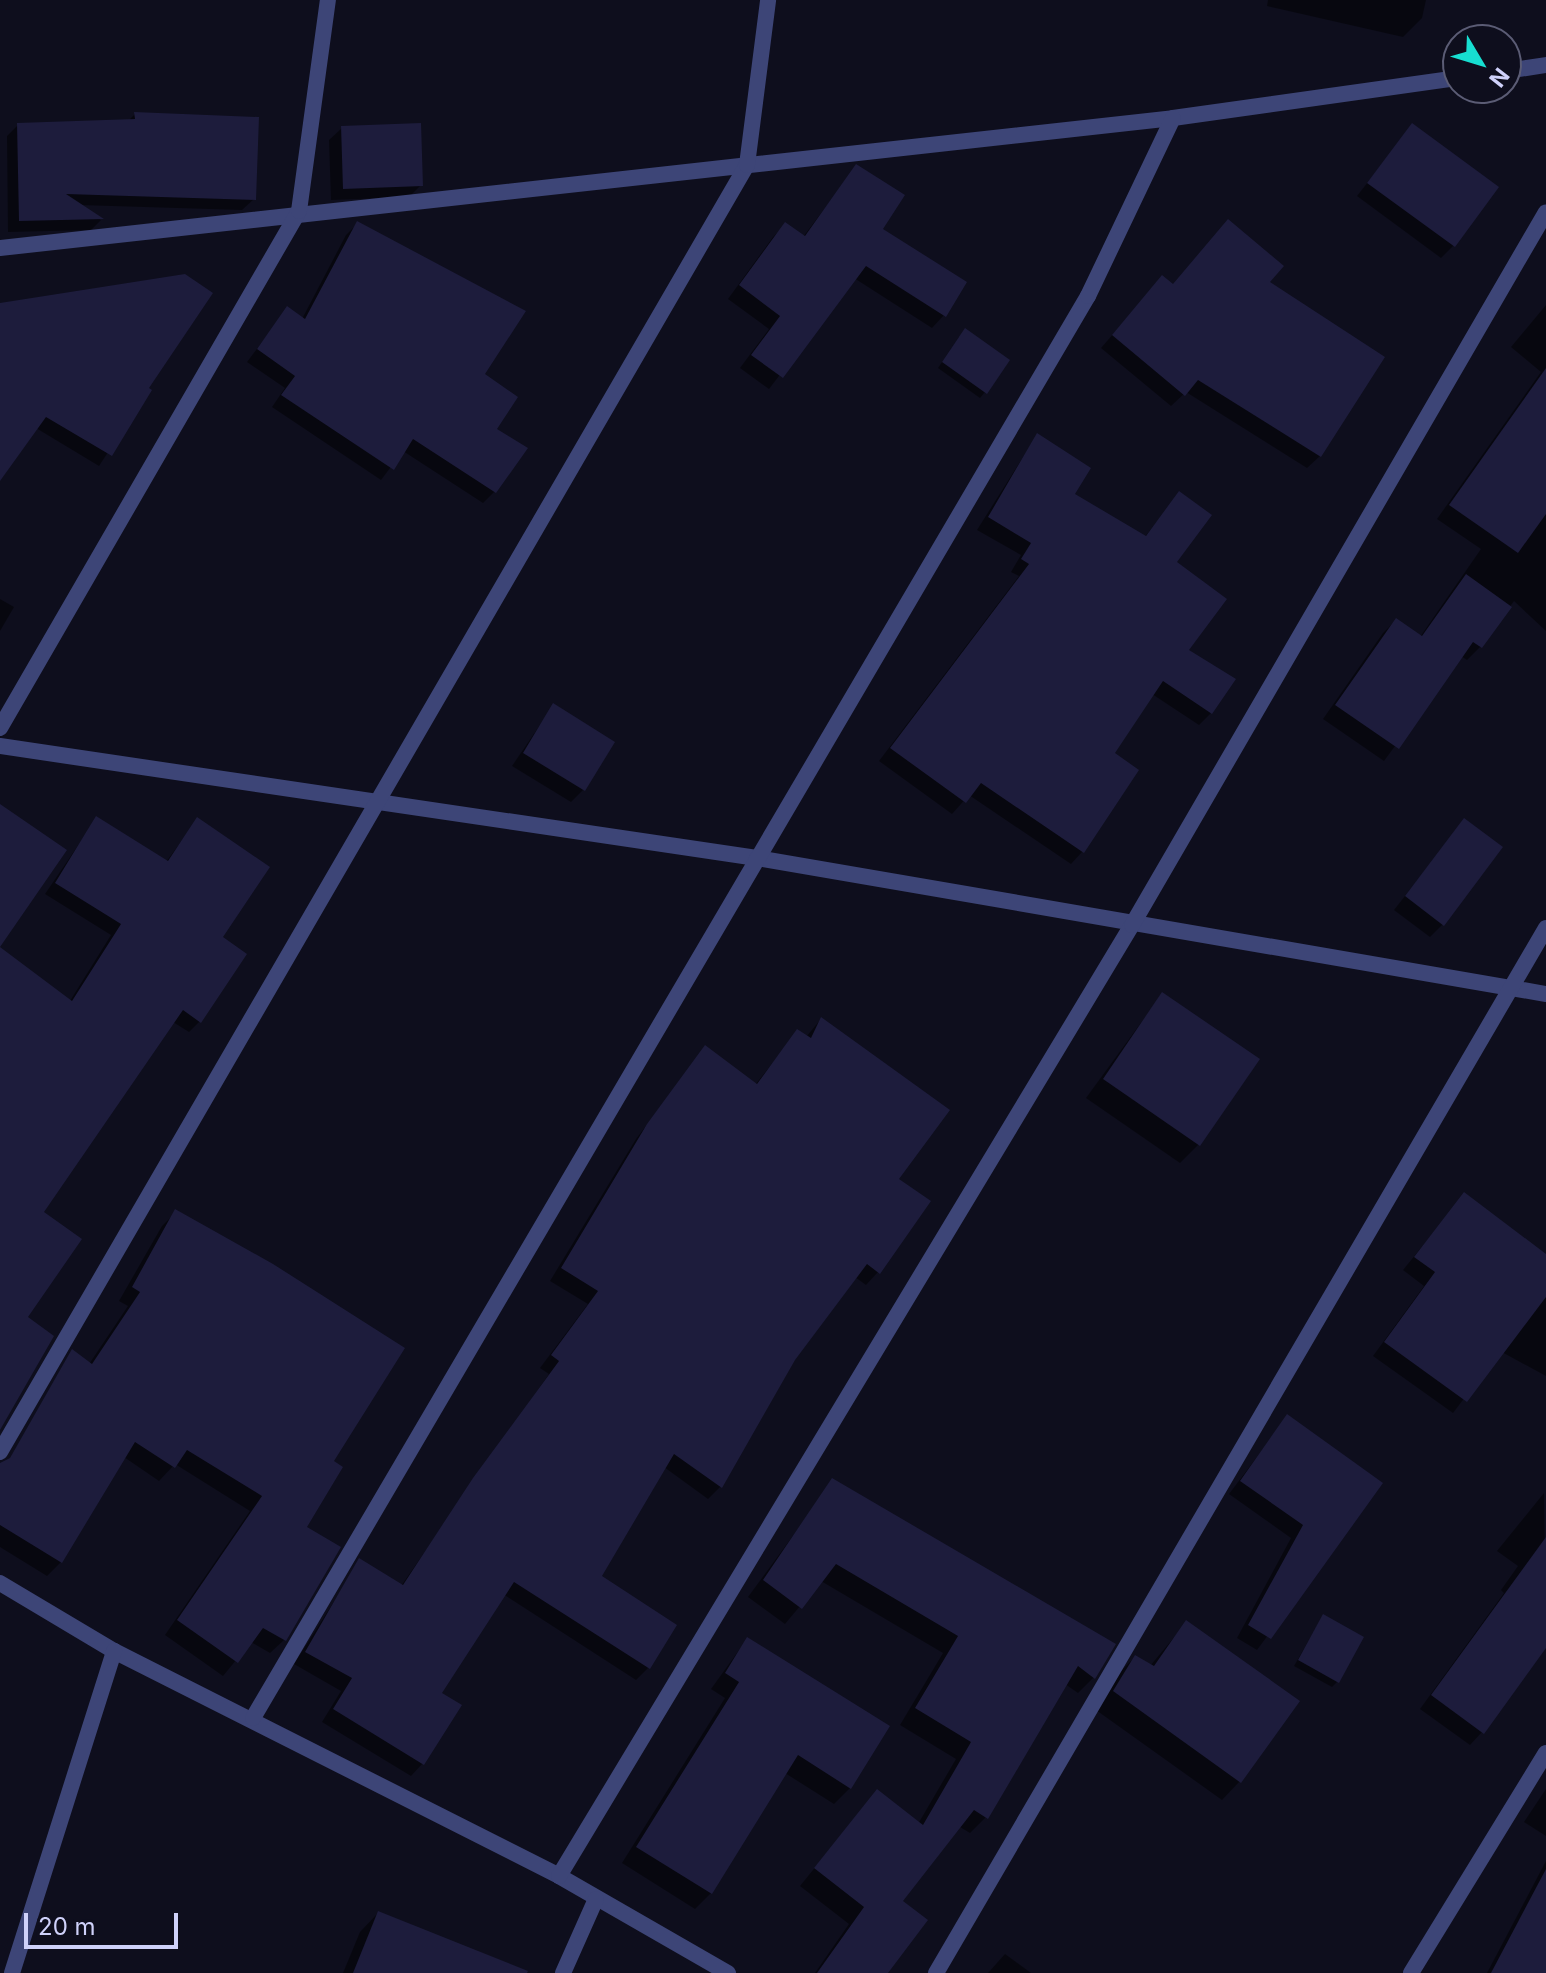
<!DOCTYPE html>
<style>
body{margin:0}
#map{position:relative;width:1546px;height:1973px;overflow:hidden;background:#0e0e1d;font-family:Inter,sans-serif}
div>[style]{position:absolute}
.shadow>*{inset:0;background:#0007}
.building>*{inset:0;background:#1d1c3c}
.street>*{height:16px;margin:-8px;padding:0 8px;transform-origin:8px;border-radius:8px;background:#3d4577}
span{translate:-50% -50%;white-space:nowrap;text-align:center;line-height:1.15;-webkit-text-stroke:8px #0e0e1d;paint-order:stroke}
.north{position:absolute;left:1442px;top:24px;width:80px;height:80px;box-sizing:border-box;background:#0e0e1d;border:2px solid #5b5c75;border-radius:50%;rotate:128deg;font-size:22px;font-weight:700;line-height:32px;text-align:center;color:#cfd1fa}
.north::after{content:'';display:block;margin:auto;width:28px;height:36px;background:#17ded1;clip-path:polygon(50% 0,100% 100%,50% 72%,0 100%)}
.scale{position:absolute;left:24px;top:1913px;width:154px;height:36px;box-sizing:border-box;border:4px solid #cfd1fa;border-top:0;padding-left:10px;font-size:24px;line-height:28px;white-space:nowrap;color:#cfd1fa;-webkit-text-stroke:6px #0e0e1d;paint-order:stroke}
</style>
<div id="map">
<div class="shadow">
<div style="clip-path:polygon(1268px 0,1426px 0,1422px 18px,1403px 37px,1267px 6px)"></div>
<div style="clip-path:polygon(135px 114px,254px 199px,242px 210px,79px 205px,101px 220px,91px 230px,8px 232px,7px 136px,18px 125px,128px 121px)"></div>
<div style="clip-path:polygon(1412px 126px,1453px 246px,1441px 258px,1357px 196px)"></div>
<div style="clip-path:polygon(342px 128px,421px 185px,409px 197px,331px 200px,329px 140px)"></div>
<div style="clip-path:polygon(856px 167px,880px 230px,944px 315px,932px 328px,854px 278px,769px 389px,740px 368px,769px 329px,728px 299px,773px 237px,785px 225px,803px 237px)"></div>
<div style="clip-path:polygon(357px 224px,482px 375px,495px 491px,483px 503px,403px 451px,381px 480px,272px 407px,285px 388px,247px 362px,287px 309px,302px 319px,346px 235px)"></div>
<div style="clip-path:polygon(1162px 278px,1172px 286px,1267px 283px,1320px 456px,1307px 468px,1186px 392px,1171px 406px,1101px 348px)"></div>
<div style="clip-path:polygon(1546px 305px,1546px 631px,1514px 601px,1480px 647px,1467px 660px,1461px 656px,1384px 761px,1323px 719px,1383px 633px,1396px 620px,1420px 637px,1481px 549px,1437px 519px,1541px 372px,1511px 347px)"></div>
<div style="clip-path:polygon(0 308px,149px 390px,99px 466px,36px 428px,0 478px)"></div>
<div style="clip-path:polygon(959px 337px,985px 392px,980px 398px,938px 368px)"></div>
<div style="clip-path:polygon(1037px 435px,1072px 495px,1144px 538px,1179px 494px,1174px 562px,1186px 650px,1211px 713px,1199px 725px,1152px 694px,1112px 754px,1082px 852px,1071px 864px,969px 795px,952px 814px,879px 761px,1019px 576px,1011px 572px,1021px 555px,977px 530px)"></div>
<div style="clip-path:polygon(0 599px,14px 607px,0 631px)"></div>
<div style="clip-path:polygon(553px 706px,583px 790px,571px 802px,512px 766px)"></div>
<div style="clip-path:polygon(96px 819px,166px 862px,197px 820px,221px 938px,200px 1021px,189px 1032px,173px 1022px,41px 1213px,25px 1318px,0 1370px,0 949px,70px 1001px,111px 935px,45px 894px)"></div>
<div style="clip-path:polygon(1464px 821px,1443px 924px,1430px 937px,1394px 910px)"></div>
<div style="clip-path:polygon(1162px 994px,1199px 1144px,1180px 1163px,1086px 1098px)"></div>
<div style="clip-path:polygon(821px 1019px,896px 1180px,878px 1272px,866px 1285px,855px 1277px,794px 1359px,720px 1487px,708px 1499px,664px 1467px,599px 1577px,648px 1668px,636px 1680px,503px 1594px,439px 1693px,423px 1763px,411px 1776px,322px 1722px,341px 1691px,294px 1664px,360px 1561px,401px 1586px,549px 1374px,540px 1368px,588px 1304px,550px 1281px,636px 1139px,705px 1048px,755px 1085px,798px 1031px,806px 1037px)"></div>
<div style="clip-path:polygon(1464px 1195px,1546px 1256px,1546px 1376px,1500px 1351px,1453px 1413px,1373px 1356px,1424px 1286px,1403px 1270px)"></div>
<div style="clip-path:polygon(176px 1212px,331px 1462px,304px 1528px,284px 1640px,270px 1653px,251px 1642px,223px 1676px,165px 1635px,250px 1511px,175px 1464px,159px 1481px,124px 1457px,61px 1562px,47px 1576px,0 1547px,0 1497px,128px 1306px,119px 1301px,162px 1226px)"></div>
<div style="clip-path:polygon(1287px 1417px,1380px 1483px,1257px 1650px,1237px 1638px,1291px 1538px,1229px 1494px)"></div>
<div style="clip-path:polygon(833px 1481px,1094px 1677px,1078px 1693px,1065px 1684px,986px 1817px,970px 1833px,960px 1827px,900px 1902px,887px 1973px,815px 1973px,849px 1924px,800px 1886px,877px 1791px,918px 1824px,956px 1759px,900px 1725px,943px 1653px,821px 1581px,785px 1624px,748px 1597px)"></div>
<div style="clip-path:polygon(1544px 1493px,1546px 1622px,1482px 1732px,1470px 1745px,1420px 1709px,1504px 1593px,1501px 1590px,1518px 1566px,1497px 1551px)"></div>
<div style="clip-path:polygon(1323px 1616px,1338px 1681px,1332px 1687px,1294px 1666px)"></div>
<div style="clip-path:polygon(1186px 1623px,1240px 1781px,1222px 1800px,1096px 1710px,1116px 1676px,1135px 1657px,1150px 1666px)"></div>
<div style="clip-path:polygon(747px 1639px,850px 1788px,834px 1804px,785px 1773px,711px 1893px,695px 1909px,622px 1863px,725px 1698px,711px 1689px)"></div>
<div style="clip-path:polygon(1546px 1789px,1546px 1836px,1524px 1822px)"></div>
<div style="clip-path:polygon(1546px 1861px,1546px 1973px,1487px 1973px)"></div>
<div style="clip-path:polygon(378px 1913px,515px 1973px,343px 1973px,360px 1932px)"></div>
<div style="clip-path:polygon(1005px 1954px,1031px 1973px,988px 1973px)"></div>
</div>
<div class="building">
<div style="clip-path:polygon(134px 112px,259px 117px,256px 200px,66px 194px,104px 219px,19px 221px,17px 123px,135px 119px)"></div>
<div style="clip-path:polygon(421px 123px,423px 186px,343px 189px,341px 126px)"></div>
<div style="clip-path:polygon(1412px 123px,1499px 187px,1455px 247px,1367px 183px)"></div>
<div style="clip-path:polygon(856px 164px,905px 195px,883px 229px,967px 282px,946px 317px,866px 266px,783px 378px,751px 355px,780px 316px,739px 285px,785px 222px,805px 236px)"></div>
<div style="clip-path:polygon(1228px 219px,1284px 266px,1270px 282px,1385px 357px,1321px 457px,1198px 380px,1185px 396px,1112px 335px,1162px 275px,1173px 284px)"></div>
<div style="clip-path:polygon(357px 221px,526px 311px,485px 374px,518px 397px,497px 429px,528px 448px,496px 493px,413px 439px,394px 470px,281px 395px,295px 376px,257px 349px,287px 306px,305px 319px)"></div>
<div style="clip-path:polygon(185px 274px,213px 293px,149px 388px,152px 390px,112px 456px,46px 417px,0 481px,0 303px)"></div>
<div style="clip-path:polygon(965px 328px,1010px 360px,987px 394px,942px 362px)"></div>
<div style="clip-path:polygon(1546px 368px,1546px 514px,1518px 553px,1449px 505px)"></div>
<div style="clip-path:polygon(1037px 433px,1091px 468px,1075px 494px,1146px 536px,1179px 491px,1212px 515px,1177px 562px,1227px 599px,1189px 650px,1236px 679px,1212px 714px,1163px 681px,1115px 753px,1139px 770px,1084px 853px,981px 783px,966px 803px,890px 748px,1029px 564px,1021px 559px,1031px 543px,988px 517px)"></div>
<div style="clip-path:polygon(1466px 574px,1512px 607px,1482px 648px,1473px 642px,1399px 749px,1335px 705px,1396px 618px,1422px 636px)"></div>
<div style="clip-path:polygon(553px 703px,615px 742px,585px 791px,523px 753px)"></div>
<div style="clip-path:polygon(0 804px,67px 850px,0 947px,72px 1001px,121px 924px,55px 883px,96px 816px,168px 861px,197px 817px,270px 867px,223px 937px,247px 954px,201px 1023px,183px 1010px,44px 1212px,82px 1239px,28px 1317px,54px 1336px,0 1430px)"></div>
<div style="clip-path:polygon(1464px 818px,1503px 847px,1444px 926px,1405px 896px)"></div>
<div style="clip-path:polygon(1162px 992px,1260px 1059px,1200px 1146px,1103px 1079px)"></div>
<div style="clip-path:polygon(821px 1017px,950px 1110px,899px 1179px,931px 1201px,880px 1274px,867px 1264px,795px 1360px,722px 1488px,674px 1454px,602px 1576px,677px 1625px,650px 1669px,514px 1582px,442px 1693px,462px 1705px,424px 1765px,333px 1709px,352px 1678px,305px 1652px,359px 1558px,403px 1585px,473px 1478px,559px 1361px,551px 1355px,598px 1291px,561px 1268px,647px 1124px,705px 1045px,757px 1084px,797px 1029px,811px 1038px)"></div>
<div style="clip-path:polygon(1464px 1192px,1546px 1254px,1546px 1297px,1467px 1402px,1384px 1342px,1435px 1272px,1414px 1257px)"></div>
<div style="clip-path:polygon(175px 1209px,273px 1264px,405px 1348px,334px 1461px,343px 1467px,307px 1527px,341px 1547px,286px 1641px,263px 1628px,238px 1663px,177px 1620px,262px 1496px,187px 1450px,175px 1468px,135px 1442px,62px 1563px,0 1525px,0 1463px,10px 1458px,72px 1349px,92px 1364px,140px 1292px,132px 1287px)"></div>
<div style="clip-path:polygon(1287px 1414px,1383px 1483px,1271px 1639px,1248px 1625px,1303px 1525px,1240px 1481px)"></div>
<div style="clip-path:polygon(832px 1478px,1116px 1644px,1095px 1679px,1078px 1666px,988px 1819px,974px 1810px,903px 1901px,928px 1920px,888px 1973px,817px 1973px,864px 1907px,814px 1868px,877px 1789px,923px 1825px,971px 1742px,915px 1708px,958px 1636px,836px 1564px,802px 1609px,763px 1580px)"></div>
<div style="clip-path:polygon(1546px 1537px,1546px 1648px,1484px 1734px,1431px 1695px)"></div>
<div style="clip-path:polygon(1323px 1614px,1364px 1637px,1339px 1683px,1298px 1660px)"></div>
<div style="clip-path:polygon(1186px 1620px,1300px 1701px,1241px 1783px,1113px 1691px,1135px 1655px,1154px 1666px)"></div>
<div style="clip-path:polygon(747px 1637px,890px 1726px,851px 1789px,798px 1755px,712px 1894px,636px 1847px,739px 1682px,725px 1673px)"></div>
<div style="clip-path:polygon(1546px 1869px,1546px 1973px,1491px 1973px)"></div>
<div style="clip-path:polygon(378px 1911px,528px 1971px,527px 1973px,353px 1973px)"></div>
</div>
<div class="street">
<div style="left:1506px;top:71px;width:40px;rotate:-8.5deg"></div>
<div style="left:0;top:248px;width:1180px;rotate:-6.32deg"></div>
<div style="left:1173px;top:118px;width:288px;rotate:-8deg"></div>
<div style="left:0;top:728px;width:597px;rotate:-59.96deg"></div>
<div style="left:299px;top:211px;width:213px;rotate:-82.2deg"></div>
<div style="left:0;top:746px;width:765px;rotate:8.42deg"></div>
<div style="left:757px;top:858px;width:801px;rotate:9.78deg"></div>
<div style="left:0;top:1452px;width:1488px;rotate:-59.87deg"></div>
<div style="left:747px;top:165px;width:166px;rotate:-82.7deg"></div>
<div style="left:0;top:1583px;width:133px;rotate:30.8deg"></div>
<div style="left:114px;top:1651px;width:499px;rotate:26.8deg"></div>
<div style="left:559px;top:1876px;width:195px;rotate:29.9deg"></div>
<div style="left:253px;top:1718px;width:1649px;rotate:-59.58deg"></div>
<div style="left:1088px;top:296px;width:197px;rotate:-64.5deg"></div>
<div style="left:559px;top:1876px;width:1110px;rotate:-58.93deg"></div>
<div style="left:1132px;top:925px;width:824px;rotate:-59.86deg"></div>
<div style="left:12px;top:1973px;width:338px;rotate:-72.4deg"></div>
<div style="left:563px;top:1973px;width:81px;rotate:-66deg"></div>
<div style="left:936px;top:1973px;width:1210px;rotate:-59.73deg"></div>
<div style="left:1411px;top:1973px;width:258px;rotate:-58.5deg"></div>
</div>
<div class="north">N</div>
<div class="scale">20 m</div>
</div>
